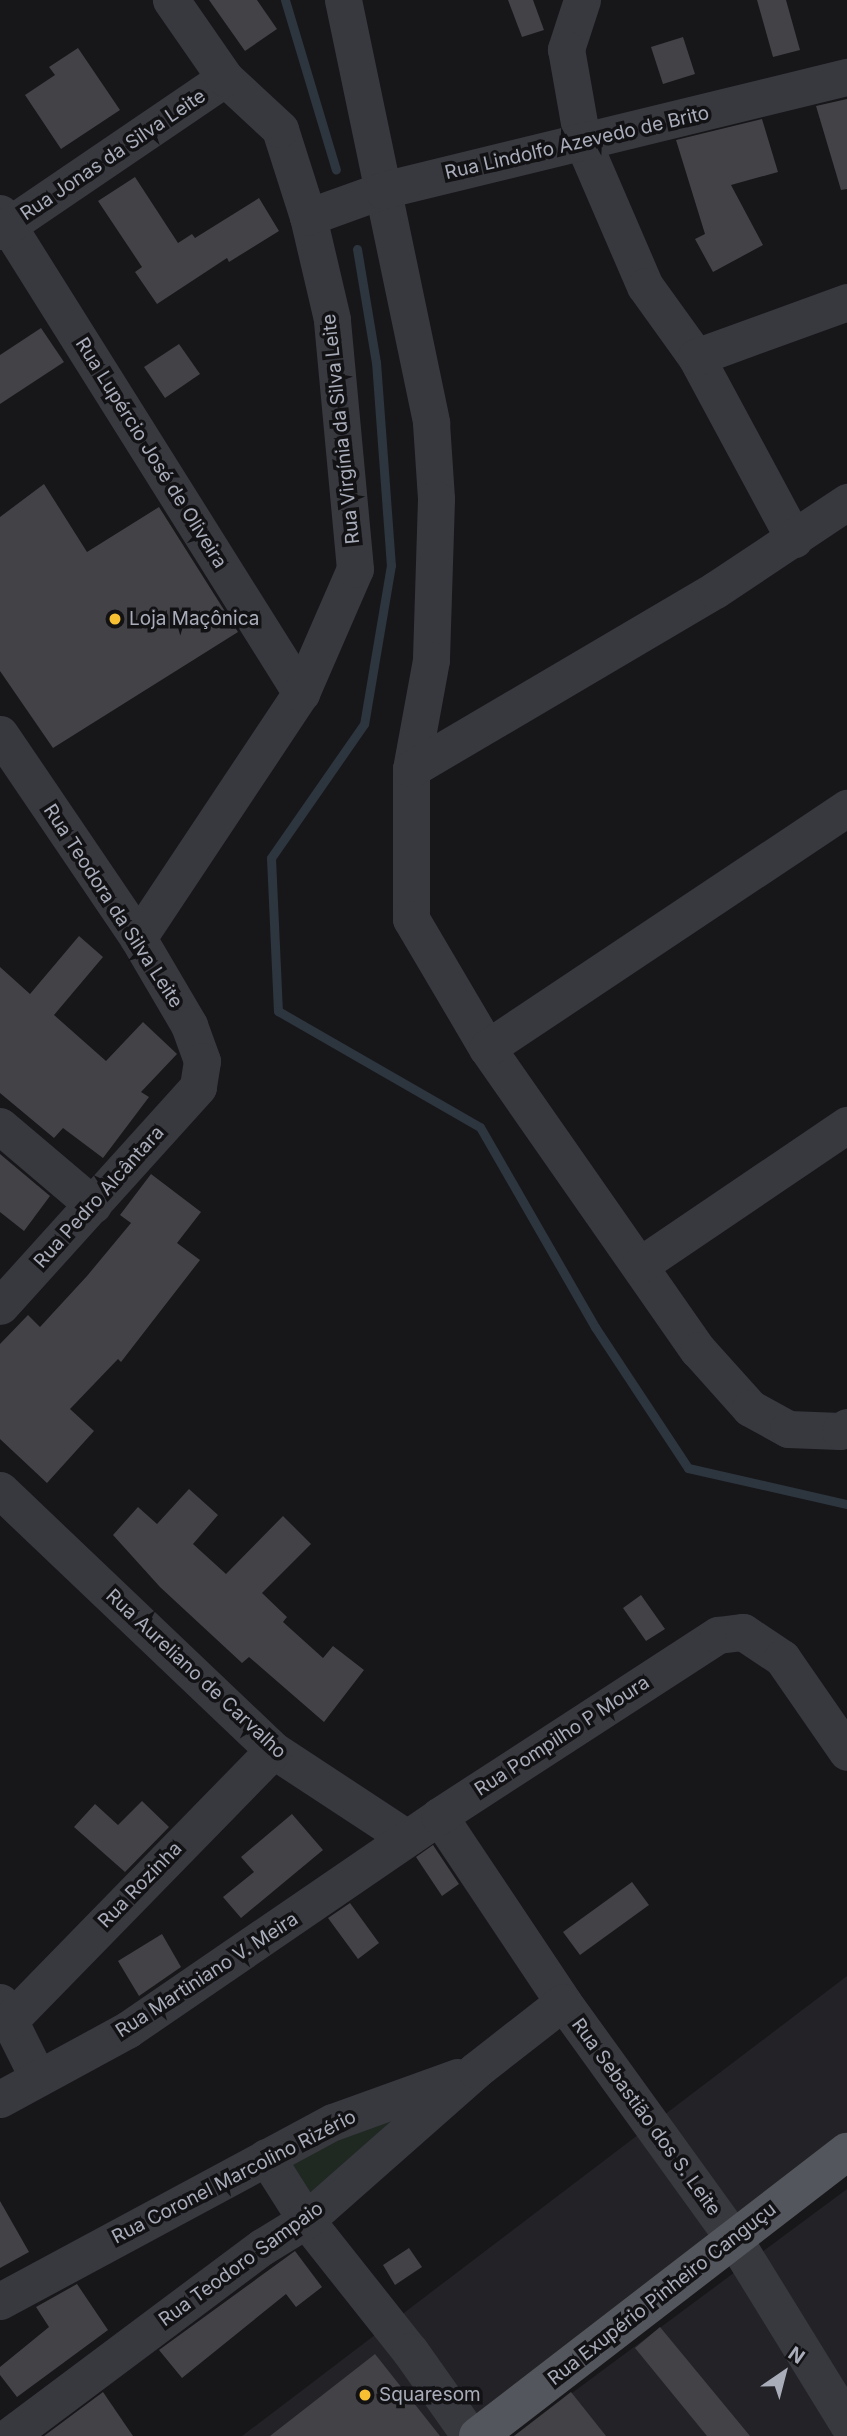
<!DOCTYPE html>
<meta charset="utf-8">
<style>
body{margin:0}
#map{position:relative;width:847px;height:2436px;overflow:hidden;background:#17171a;font-family:Inter,sans-serif}
div>[style]{position:absolute}
.built>*{inset:0;background:#232327}
.green>*{inset:0;background:#1f2821}
.stream>*{height:9px;margin:-4.5px;padding:0 4.5px;transform-origin:4.5px;border-radius:4.5px;background:#2d353e}
.building>*{inset:0;background:#424247}
.minor>*{height:37px;margin:-18.5px;padding:0 18.5px;transform-origin:18.5px;border-radius:18.5px;background:#38393f}
.major>*{height:38px;margin:-19px;padding:0 19px;transform-origin:19px;border-radius:19px;background:#54565e}
.dots>*{width:19px;height:19px;translate:-50% -50%;box-sizing:border-box;border:4px solid #121215;border-radius:50%}
span{translate:-50% -50%;white-space:nowrap;text-align:center;line-height:1.15;-webkit-text-stroke:7px #121215;paint-order:stroke}
.street-label{font-size:19px;color:#a9adba}
.poi-label{font-size:19px;color:#a9adba}
.left{translate:0 -50%;text-align:left}
.north{position:absolute;left:749px;top:2338px;width:70px;height:70px;-webkit-text-stroke:5px #121215;paint-order:stroke;rotate:35deg;font-size:19px;font-weight:700;line-height:28px;text-align:center;color:#a9adba}
.north::after{content:'';display:block;margin:auto;width:24px;height:32px;background:#a9adba;clip-path:polygon(50% 0,100% 100%,50% 72%,0 100%)}
</style>
<div id="map">
<div class="built">
<div style="clip-path:polygon(847px 1976px,847px 2138px,451px 2436px,242px 2436px)"></div>
<div style="clip-path:polygon(847px 2189px,847px 2436px,514px 2436px)"></div>
</div>
<div class="green">
<div style="clip-path:polygon(414px 2101px,309px 2196px,288px 2166px)"></div>
</div>
<div class="stream">
<div style="left:285px;top:0;width:177px;rotate:73.3deg"></div>
<div style="left:357px;top:249px;width:115px;rotate:80.5deg"></div>
<div style="left:376px;top:362px;width:204px;rotate:85.8deg"></div>
<div style="left:391px;top:565px;width:161px;rotate:99.6deg"></div>
<div style="left:364px;top:724px;width:163px;rotate:124.8deg"></div>
<div style="left:271px;top:858px;width:153px;rotate:87.4deg"></div>
<div style="left:278px;top:1011px;width:233px;rotate:29.9deg"></div>
<div style="left:480px;top:1127px;width:231px;rotate:60.1deg"></div>
<div style="left:595px;top:1327px;width:169px;rotate:56.6deg"></div>
<div style="left:688px;top:1468px;width:163px;rotate:12.8deg"></div>
</div>
<div class="building">
<div style="clip-path:polygon(209px 0,257px 0,277px 29px,245px 51px)"></div>
<div style="clip-path:polygon(508px 0,533px 0,544px 30px,522px 37px)"></div>
<div style="clip-path:polygon(757px 0,786px 0,800px 50px,773px 57px)"></div>
<div style="clip-path:polygon(683px 37px,695px 74px,663px 84px,651px 47px)"></div>
<div style="clip-path:polygon(78px 48px,120px 110px,61px 149px,25px 95px,55px 75px,49px 67px)"></div>
<div style="clip-path:polygon(847px 99px,847px 189px,841px 190px,816px 106px)"></div>
<div style="clip-path:polygon(762px 119px,778px 172px,731px 185px,763px 245px,713px 272px,695px 239px,705px 234px,676px 140px)"></div>
<div style="clip-path:polygon(135px 177px,178px 243px,192px 234px,195px 238px,259px 198px,279px 231px,229px 262px,227px 258px,157px 304px,135px 272px,142px 267px,98px 201px)"></div>
<div style="clip-path:polygon(41px 328px,64px 362px,0 404px,0 355px)"></div>
<div style="clip-path:polygon(179px 344px,200px 374px,165px 398px,144px 367px)"></div>
<div style="clip-path:polygon(44px 484px,87px 552px,159px 507px,238px 632px,53px 748px,0 671px,0 517px)"></div>
<div style="clip-path:polygon(79px 936px,103px 957px,54px 1015px,106px 1061px,143px 1022px,177px 1054px,141px 1092px,149px 1097px,103px 1158px,63px 1128px,54px 1138px,0 1093px,0 967px,30px 994px)"></div>
<div style="clip-path:polygon(0 1154px,50px 1196px,24px 1231px,0 1212px)"></div>
<div style="clip-path:polygon(151px 1174px,201px 1212px,177px 1243px,200px 1260px,121px 1362px,118px 1359px,70px 1409px,94px 1431px,47px 1483px,0 1439px,0 1344px,28px 1315px,40px 1327px,87px 1276px,131px 1223px,120px 1215px)"></div>
<div style="clip-path:polygon(189px 1489px,218px 1515px,193px 1544px,226px 1574px,283px 1516px,311px 1544px,262px 1593px,287px 1617px,283px 1622px,323px 1658px,333px 1646px,364px 1670px,324px 1722px,249px 1657px,242px 1663px,160px 1587px,113px 1535px,138px 1507px,157px 1524px)"></div>
<div style="clip-path:polygon(641px 1595px,665px 1629px,646px 1641px,623px 1608px)"></div>
<div style="clip-path:polygon(142px 1801px,169px 1827px,125px 1872px,74px 1827px,95px 1804px,118px 1825px)"></div>
<div style="clip-path:polygon(292px 1814px,323px 1850px,241px 1918px,223px 1897px,254px 1872px,241px 1857px)"></div>
<div style="clip-path:polygon(433px 1845px,459px 1884px,442px 1896px,416px 1857px)"></div>
<div style="clip-path:polygon(632px 1882px,649px 1905px,580px 1955px,563px 1932px)"></div>
<div style="clip-path:polygon(350px 1903px,379px 1943px,358px 1959px,328px 1918px)"></div>
<div style="clip-path:polygon(162px 1934px,181px 1967px,139px 1996px,118px 1961px)"></div>
<div style="clip-path:polygon(0 2201px,29px 2252px,0 2268px)"></div>
<div style="clip-path:polygon(409px 2248px,422px 2267px,395px 2285px,383px 2265px)"></div>
<div style="clip-path:polygon(295px 2251px,322px 2287px,296px 2307px,286px 2294px,182px 2378px,159px 2350px)"></div>
<div style="clip-path:polygon(77px 2284px,108px 2330px,17px 2397px,0 2375px,0 2367px,49px 2327px,36px 2307px)"></div>
<div style="clip-path:polygon(660px 2327px,750px 2436px,707px 2436px,635px 2348px)"></div>
<div style="clip-path:polygon(375px 2354px,440px 2436px,270px 2436px)"></div>
<div style="clip-path:polygon(103px 2392px,133px 2436px,44px 2436px)"></div>
<div style="clip-path:polygon(571px 2392px,606px 2436px,514px 2436px)"></div>
</div>
<div class="minor">
<div style="left:343px;top:0;width:432px;rotate:78.2deg"></div>
<div style="left:431px;top:423px;width:76px;rotate:86.2deg"></div>
<div style="left:436px;top:499px;width:161px;rotate:91.8deg"></div>
<div style="left:431px;top:660px;width:111px;rotate:100.4deg"></div>
<div style="left:411px;top:769px;width:150px;rotate:90deg"></div>
<div style="left:411px;top:919px;width:150px;rotate:59.5deg"></div>
<div style="left:487px;top:1048px;width:368px;rotate:55.1deg"></div>
<div style="left:698px;top:1350px;width:78px;rotate:48.1deg"></div>
<div style="left:750px;top:1408px;width:43px;rotate:28.9deg"></div>
<div style="left:788px;top:1429px;width:52px;rotate:2.2deg"></div>
<div style="left:840px;top:1431px;width:8px;rotate:-30deg"></div>
<div style="left:582px;top:0;width:52px;rotate:108.1deg"></div>
<div style="left:566px;top:49px;width:92px;rotate:80deg"></div>
<div style="left:582px;top:140px;width:159px;rotate:66.7deg"></div>
<div style="left:645px;top:286px;width:87px;rotate:54.3deg"></div>
<div style="left:696px;top:357px;width:207px;rotate:61.7deg"></div>
<div style="left:0;top:213px;width:567px;rotate:57.91deg"></div>
<div style="left:308px;top:217px;width:80px;rotate:-19.8deg"></div>
<div style="left:383px;top:190px;width:478px;rotate:-13.7deg"></div>
<div style="left:0;top:231px;width:272px;rotate:-34.2deg"></div>
<div style="left:696px;top:357px;width:161px;rotate:-20deg"></div>
<div style="left:0;top:734px;width:246px;rotate:55.9deg"></div>
<div style="left:138px;top:938px;width:101px;rotate:59.6deg"></div>
<div style="left:189px;top:1025px;width:38px;rotate:70deg"></div>
<div style="left:202px;top:1061px;width:26px;rotate:99deg"></div>
<div style="left:198px;top:1087px;width:295px;rotate:132.1deg"></div>
<div style="left:411px;top:769px;width:353px;rotate:-30.5deg"></div>
<div style="left:715px;top:590px;width:159px;rotate:-33.7deg"></div>
<div style="left:138px;top:938px;width:294px;rotate:-56.4deg"></div>
<div style="left:301px;top:693px;width:135px;rotate:-66.5deg"></div>
<div style="left:355px;top:569px;width:251px;rotate:-95.3deg"></div>
<div style="left:332px;top:319px;width:105px;rotate:-103.2deg"></div>
<div style="left:308px;top:217px;width:92px;rotate:-107.7deg"></div>
<div style="left:280px;top:129px;width:75px;rotate:-137.2deg"></div>
<div style="left:225px;top:78px;width:95px;rotate:-124.7deg"></div>
<div style="left:487px;top:1048px;width:433px;rotate:-33.7deg"></div>
<div style="left:0;top:1126px;width:122px;rotate:40.3deg"></div>
<div style="left:640px;top:1265px;width:250px;rotate:-34.1deg"></div>
<div style="left:0;top:1490px;width:377px;rotate:43.6deg"></div>
<div style="left:273px;top:1750px;width:160px;rotate:33.3deg"></div>
<div style="left:439px;top:1816px;width:224px;rotate:56.3deg"></div>
<div style="left:563px;top:2002px;width:292px;rotate:54.2deg"></div>
<div style="left:734px;top:2239px;width:216px;rotate:58.4deg"></div>
<div style="left:0;top:2002px;width:85px;rotate:63.4deg"></div>
<div style="left:9px;top:2021px;width:378px;rotate:-45.7deg"></div>
<div style="left:0;top:2099px;width:145px;rotate:-28.5deg"></div>
<div style="left:127px;top:2030px;width:378px;rotate:-34.4deg"></div>
<div style="left:439px;top:1816px;width:333px;rotate:-33deg"></div>
<div style="left:718px;top:1635px;width:25px;rotate:-7deg"></div>
<div style="left:743px;top:1632px;width:47px;rotate:33.7deg"></div>
<div style="left:782px;top:1658px;width:114px;rotate:55.3deg"></div>
<div style="left:266px;top:2157px;width:75px;rotate:57.6deg"></div>
<div style="left:306px;top:2220px;width:167px;rotate:51.6deg"></div>
<div style="left:410px;top:2351px;width:104px;rotate:54.8deg"></div>
<div style="left:0;top:2301px;width:378px;rotate:-28.3deg"></div>
<div style="left:333px;top:2122px;width:132px;rotate:-19.9deg"></div>
<div style="left:9px;top:2436px;width:316px;rotate:-36.8deg"></div>
<div style="left:262px;top:2247px;width:52px;rotate:-31.5deg"></div>
<div style="left:306px;top:2220px;width:227px;rotate:-41.4deg"></div>
<div style="left:476px;top:2070px;width:110px;rotate:-38deg"></div>
</div>
<div class="major">
<div style="left:478px;top:2436px;width:466px;rotate:-37.6deg"></div>
</div>
<div class="dots">
<div style="left:115px;top:619px;background:#f7c032"></div>
<div style="left:365px;top:2395px;background:#f7c032"></div>
</div>
<div class="street-label">
<span style="left:577px;top:143px;rotate:-13deg">Rua Lindolfo Azevedo de Brito</span>
<span style="left:113px;top:155px;rotate:-34deg">Rua Jonas da Silva Leite</span>
<span style="left:341px;top:429px;rotate:-96deg">Rua Virgínia da Silva Leite</span>
<span style="left:151px;top:453px;rotate:58deg">Rua Lupércio José de Oliveira</span>
<span style="left:113px;top:906px;rotate:57deg">Rua Teodora da Silva Leite</span>
<span style="left:99px;top:1197px;rotate:-48deg">Rua Pedro Alcântara</span>
<span style="left:196px;top:1674px;rotate:43deg">Rua Aureliano de Carvalho</span>
<span style="left:562px;top:1736px;rotate:-33deg">Rua Pompilho P Moura</span>
<span style="left:140px;top:1885px;rotate:-46deg">Rua Rozinha</span>
<span style="left:207px;top:1975px;rotate:-33deg">Rua Martiniano V. Meira</span>
<span style="left:646px;top:2117px;rotate:54deg">Rua Sebastião dos S. Leite</span>
<span style="left:234px;top:2177px;rotate:-27deg">Rua Coronel Marcolino Rizério</span>
<span style="left:241px;top:2264px;rotate:-36deg">Rua Teodoro Sampaio</span>
<span style="left:662px;top:2294px;rotate:-38deg">Rua Exupério Pinheiro Canguçu</span>
</div>
<div class="poi-label">
<span class="left" style="left:129px;top:619px">Loja Maçônica</span>
<span class="left" style="left:379px;top:2395px">Squaresom</span>
</div>
<div class="north">N</div>
</div>
